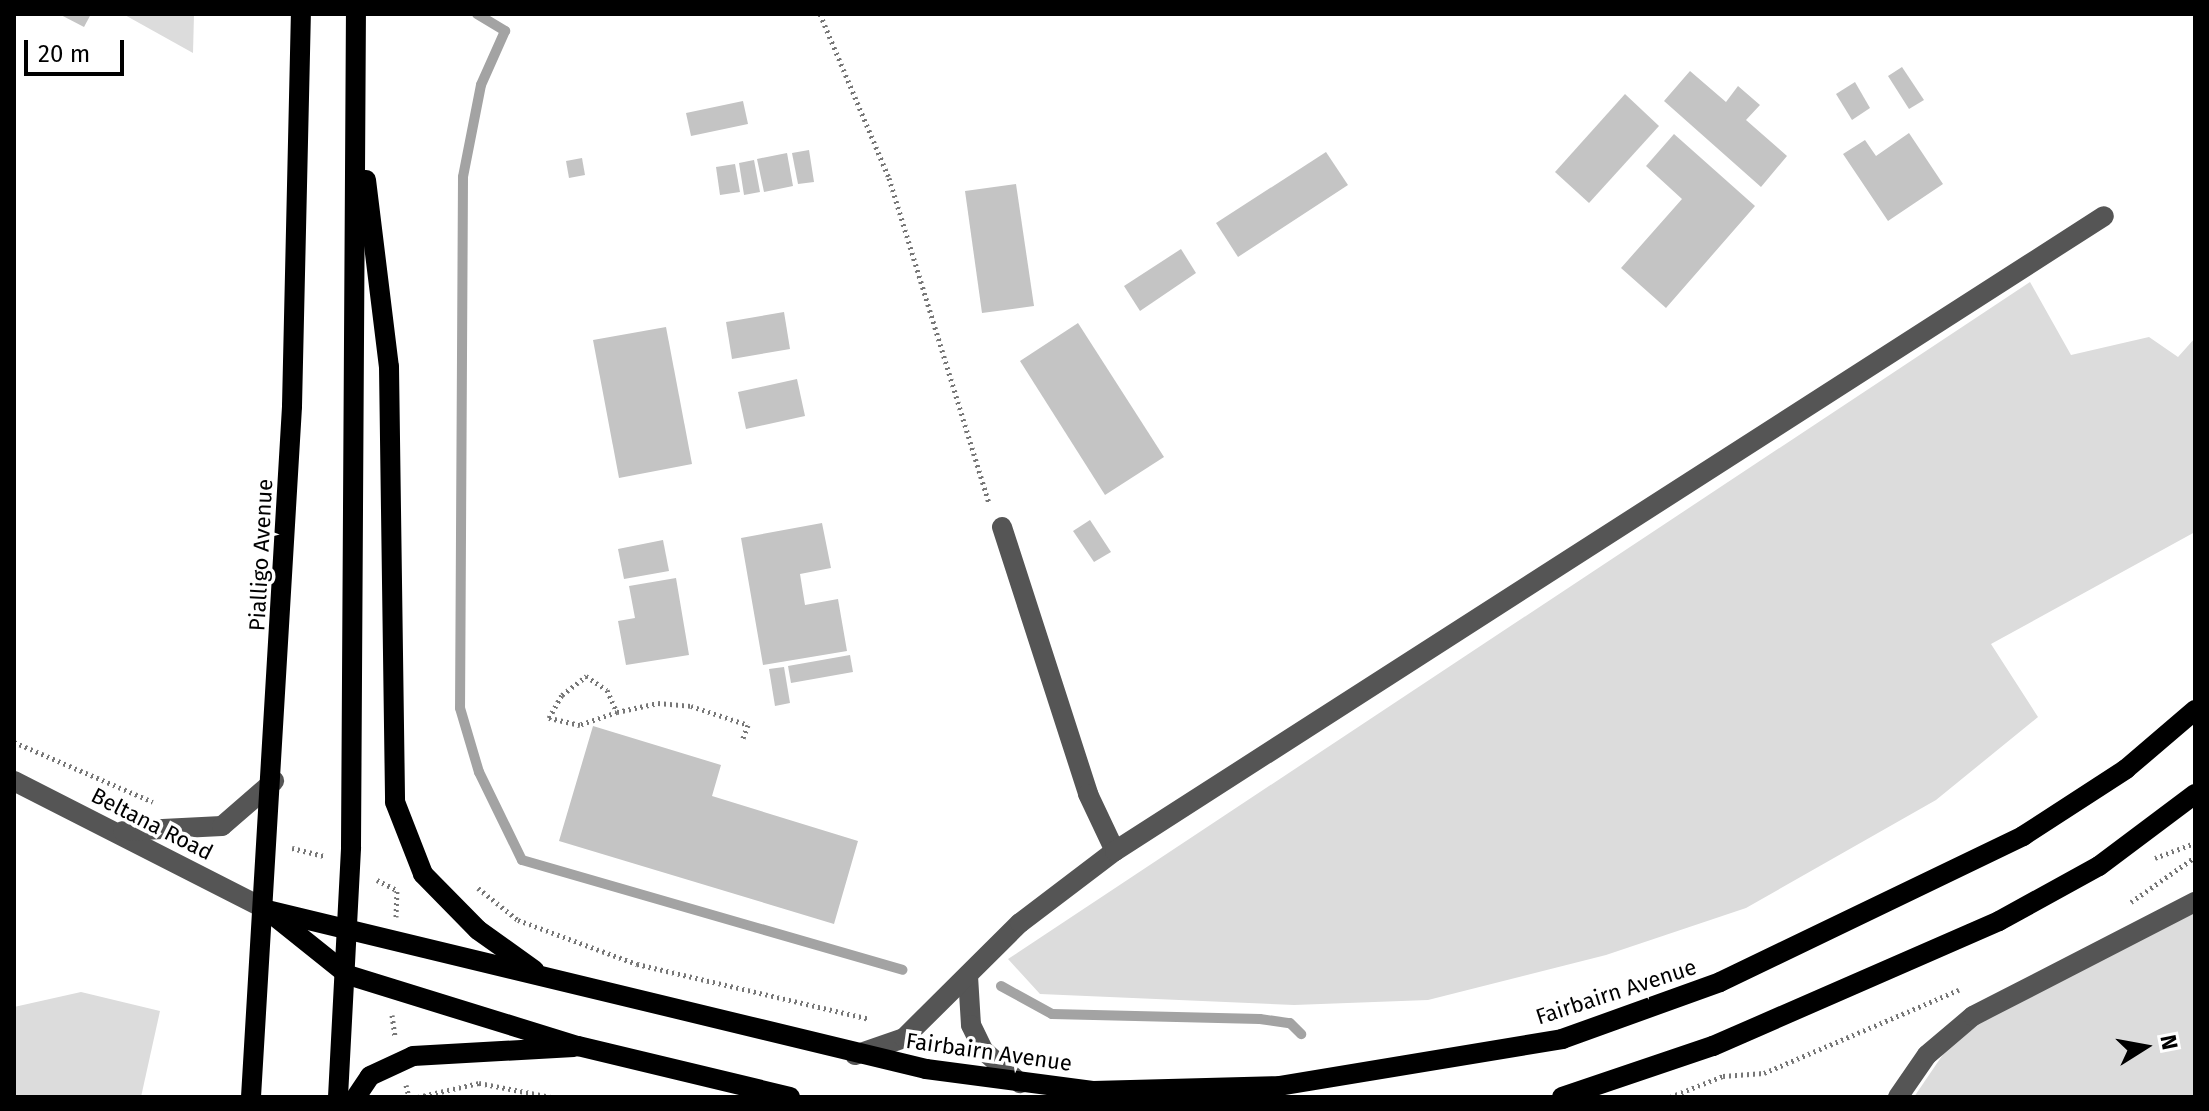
<!DOCTYPE html>
<style>
body{margin:0}
#map{position:relative;width:2209px;height:1111px;overflow:hidden;background:#fff;font-family:"Fira Sans",sans-serif}
div>[style]{position:absolute}
.green>*{inset:0;background:#dcdcdc}
.stream>*{height:10px;margin:-5px;padding:0 5px;transform-origin:5px;border-radius:5px;background:#a3a3a3}
.building>*{inset:0;background:#c4c4c4}
.path>*{height:5px;margin-top:-2.5px;transform-origin:0;background:repeating-linear-gradient(90deg,#777 0 2px,transparent 0 6px)}
.minor>*{height:20px;margin:-10px;padding:0 10px;transform-origin:10px;border-radius:10px;background:#555}
.major>*{height:20px;margin:-10px;padding:0 10px;transform-origin:10px;border-radius:10px;background:#000}
span{translate:-50% -50%;white-space:nowrap;text-align:center;line-height:1.15;-webkit-text-stroke:7px #fff;paint-order:stroke}
.street-label{font-size:22px;color:#000}
.frame{position:absolute;inset:0;border:16px solid #000;pointer-events:none}
.north{position:absolute;left:2105px;top:1007px;width:80px;height:80px;-webkit-text-stroke:6px #fff;paint-order:stroke;rotate:79deg;font-size:22px;font-weight:700;line-height:32px;text-align:center;color:#000}
.north::after{content:'';display:block;margin:auto;width:28px;height:36px;background:#000;clip-path:polygon(50% 0,100% 100%,50% 72%,0 100%)}
.scale{position:absolute;left:24px;top:40px;width:100px;height:36px;box-sizing:border-box;border:4px solid #000;border-top:0;padding-left:10px;font-size:24px;line-height:28px;white-space:nowrap;color:#000;-webkit-text-stroke:6px #fff;paint-order:stroke}
</style>
<div id="map">
<div class="green">
<div style="clip-path:polygon(123px 14px,194px 14px,193px 53px)"></div>
<div style="clip-path:polygon(2030px 282px,2071px 355px,2149px 337px,2178px 357px,2195px 338px,2195px 532px,1991px 644px,2038px 717px,1936px 800px,1746px 908px,1606px 955px,1428px 1000px,1294px 1005px,1040px 994px,1008px 959px)"></div>
<div style="clip-path:polygon(2195px 911px,2195px 1097px,1914px 1097px,1946px 1050px,1996px 1011px)"></div>
<div style="clip-path:polygon(81px 992px,160px 1011px,141px 1097px,14px 1097px,14px 1007px)"></div>
</div>
<div class="stream">
<div style="left:477px;top:14px;width:33px;rotate:31deg"></div>
<div style="left:505px;top:31px;width:59px;rotate:114deg"></div>
<div style="left:481px;top:85px;width:94px;rotate:101.1deg"></div>
<div style="left:463px;top:177px;width:531px;rotate:90.32deg"></div>
<div style="left:460px;top:708px;width:67px;rotate:73.5deg"></div>
<div style="left:479px;top:772px;width:98px;rotate:64deg"></div>
<div style="left:522px;top:860px;width:396px;rotate:16.1deg"></div>
<div style="left:1001px;top:986px;width:58px;rotate:28.8deg"></div>
<div style="left:1052px;top:1014px;width:208px;rotate:1.4deg"></div>
<div style="left:1260px;top:1019px;width:30px;rotate:8deg"></div>
<div style="left:1290px;top:1023px;width:16px;rotate:45deg"></div>
</div>
<div class="building">
<div style="clip-path:polygon(59px 14px,91px 14px,84px 27px)"></div>
<div style="clip-path:polygon(1902px 67px,1924px 100px,1909px 109px,1888px 76px)"></div>
<div style="clip-path:polygon(1690px 71px,1726px 102px,1738px 86px,1760px 105px,1746px 120px,1787px 156px,1761px 187px,1664px 101px)"></div>
<div style="clip-path:polygon(1855px 82px,1870px 108px,1852px 120px,1836px 94px)"></div>
<div style="clip-path:polygon(1625px 94px,1659px 126px,1589px 203px,1555px 172px)"></div>
<div style="clip-path:polygon(743px 101px,748px 124px,691px 136px,686px 113px)"></div>
<div style="clip-path:polygon(1909px 133px,1943px 184px,1888px 221px,1843px 154px,1865px 140px,1876px 156px)"></div>
<div style="clip-path:polygon(1674px 134px,1755px 206px,1666px 308px,1621px 268px,1682px 199px,1646px 166px)"></div>
<div style="clip-path:polygon(809px 150px,814px 182px,798px 184px,792px 153px)"></div>
<div style="clip-path:polygon(1326px 152px,1348px 185px,1238px 257px,1216px 223px)"></div>
<div style="clip-path:polygon(787px 153px,793px 186px,764px 192px,757px 159px)"></div>
<div style="clip-path:polygon(582px 158px,585px 175px,569px 178px,566px 161px)"></div>
<div style="clip-path:polygon(754px 160px,760px 192px,744px 195px,739px 163px)"></div>
<div style="clip-path:polygon(735px 164px,740px 192px,720px 195px,716px 167px)"></div>
<div style="clip-path:polygon(1016px 184px,1034px 306px,982px 313px,965px 191px)"></div>
<div style="clip-path:polygon(1181px 249px,1196px 273px,1140px 311px,1124px 286px)"></div>
<div style="clip-path:polygon(784px 312px,790px 349px,732px 359px,726px 322px)"></div>
<div style="clip-path:polygon(1078px 323px,1164px 457px,1105px 495px,1020px 361px)"></div>
<div style="clip-path:polygon(666px 327px,692px 464px,619px 478px,593px 340px)"></div>
<div style="clip-path:polygon(797px 379px,805px 416px,746px 429px,738px 392px)"></div>
<div style="clip-path:polygon(1090px 520px,1111px 552px,1094px 562px,1073px 531px)"></div>
<div style="clip-path:polygon(822px 523px,831px 568px,800px 574px,805px 605px,838px 599px,847px 651px,763px 665px,741px 538px)"></div>
<div style="clip-path:polygon(663px 540px,669px 571px,624px 579px,618px 549px)"></div>
<div style="clip-path:polygon(676px 578px,689px 655px,626px 665px,618px 621px,635px 618px,629px 586px)"></div>
<div style="clip-path:polygon(850px 655px,853px 672px,791px 683px,788px 666px)"></div>
<div style="clip-path:polygon(784px 667px,790px 703px,775px 706px,769px 669px)"></div>
<div style="clip-path:polygon(593px 726px,721px 765px,712px 796px,858px 841px,834px 924px,559px 841px)"></div>
</div>
<div class="path">
<div style="left:820px;top:14px;width:178px;rotate:67.2deg"></div>
<div style="left:889px;top:178px;width:341px;rotate:72.9deg"></div>
<div style="left:586px;top:676px;width:25px;rotate:34deg"></div>
<div style="left:607px;top:690px;width:24px;rotate:66deg"></div>
<div style="left:617px;top:712px;width:39px;rotate:161deg"></div>
<div style="left:580px;top:725px;width:32px;rotate:-167deg"></div>
<div style="left:549px;top:718px;width:26px;rotate:-61deg"></div>
<div style="left:562px;top:695px;width:31px;rotate:-38deg"></div>
<div style="left:617px;top:712px;width:42px;rotate:-12.4deg"></div>
<div style="left:658px;top:703px;width:33px;rotate:5deg"></div>
<div style="left:691px;top:706px;width:60px;rotate:18.4deg"></div>
<div style="left:748px;top:725px;width:17px;rotate:111deg"></div>
<div style="left:14px;top:742px;width:151px;rotate:23.3deg"></div>
<div style="left:292px;top:848px;width:33px;rotate:14deg"></div>
<div style="left:2155px;top:858px;width:43px;rotate:-20.6deg"></div>
<div style="left:377px;top:880px;width:22px;rotate:27deg"></div>
<div style="left:478px;top:888px;width:51px;rotate:38.7deg"></div>
<div style="left:518px;top:920px;width:127px;rotate:20.3deg"></div>
<div style="left:637px;top:964px;width:239px;rotate:13.3deg"></div>
<div style="left:2131px;top:902px;width:78px;rotate:-35.1deg"></div>
<div style="left:396px;top:917px;width:27px;rotate:-88deg"></div>
<div style="left:392px;top:1015px;width:21px;rotate:82deg"></div>
<div style="left:406px;top:1085px;width:12px;rotate:76deg"></div>
<div style="left:418px;top:1097px;width:63px;rotate:-12.9deg"></div>
<div style="left:479px;top:1083px;width:73px;rotate:11deg"></div>
<div style="left:1670px;top:1097px;width:57px;rotate:-21.6deg"></div>
<div style="left:1723px;top:1076px;width:41px;rotate:-4.2deg"></div>
<div style="left:1764px;top:1073px;width:212px;rotate:-23.1deg"></div>
</div>
<div class="minor">
<div style="left:1002px;top:527px;width:281px;rotate:72.1deg"></div>
<div style="left:1088px;top:794px;width:63px;rotate:64.7deg"></div>
<div style="left:14px;top:781px;width:284px;rotate:27deg"></div>
<div style="left:123px;top:831px;width:99px;rotate:-2.9deg"></div>
<div style="left:222px;top:826px;width:69px;rotate:-40.9deg"></div>
<div style="left:968px;top:976px;width:49px;rotate:86.5deg"></div>
<div style="left:971px;top:1025px;width:28px;rotate:64deg"></div>
<div style="left:983px;top:1050px;width:50px;rotate:41.7deg"></div>
<div style="left:855px;top:1055px;width:52px;rotate:-19.1deg"></div>
<div style="left:904px;top:1038px;width:163px;rotate:-44.8deg"></div>
<div style="left:1020px;top:923px;width:119px;rotate:-37.2deg"></div>
<div style="left:1115px;top:851px;width:1175px;rotate:-32.7deg"></div>
<div style="left:1898px;top:1097px;width:51px;rotate:-55.4deg"></div>
<div style="left:1927px;top:1055px;width:60px;rotate:-40.3deg"></div>
<div style="left:1973px;top:1016px;width:250px;rotate:-27.2deg"></div>
</div>
<div class="major">
<div style="left:366px;top:180px;width:188px;rotate:83deg"></div>
<div style="left:389px;top:367px;width:435px;rotate:89.2deg"></div>
<div style="left:395px;top:802px;width:77px;rotate:68.7deg"></div>
<div style="left:423px;top:874px;width:78px;rotate:45.5deg"></div>
<div style="left:478px;top:930px;width:69px;rotate:35.5deg"></div>
<div style="left:267px;top:910px;width:678px;rotate:13.56deg"></div>
<div style="left:926px;top:1069px;width:168px;rotate:7.5deg"></div>
<div style="left:1093px;top:1091px;width:186px;rotate:-1.5deg"></div>
<div style="left:1279px;top:1086px;width:287px;rotate:-9.4deg"></div>
<div style="left:1562px;top:1039px;width:168px;rotate:-19.8deg"></div>
<div style="left:1720px;top:982px;width:336px;rotate:-25.7deg"></div>
<div style="left:2023px;top:836px;width:123px;rotate:-33deg"></div>
<div style="left:2126px;top:769px;width:91px;rotate:-40.5deg"></div>
<div style="left:273px;top:915px;width:96px;rotate:38.7deg"></div>
<div style="left:348px;top:975px;width:241px;rotate:17.2deg"></div>
<div style="left:578px;top:1046px;width:218px;rotate:13.5deg"></div>
<div style="left:251px;top:1097px;width:692px;rotate:-86.6deg"></div>
<div style="left:292px;top:406px;width:392px;rotate:-88.7deg"></div>
<div style="left:338px;top:1097px;width:250px;rotate:-87deg"></div>
<div style="left:351px;top:847px;width:833px;rotate:-89.66deg"></div>
<div style="left:356px;top:1097px;width:25px;rotate:-56deg"></div>
<div style="left:370px;top:1076px;width:47px;rotate:-24.9deg"></div>
<div style="left:413px;top:1056px;width:161px;rotate:-3.2deg"></div>
<div style="left:1562px;top:1097px;width:159px;rotate:-18.7deg"></div>
<div style="left:1713px;top:1046px;width:312px;rotate:-23.6deg"></div>
<div style="left:1999px;top:921px;width:114px;rotate:-28.8deg"></div>
<div style="left:2099px;top:866px;width:120px;rotate:-36.9deg"></div>
</div>
<div class="street-label">
<span style="left:261px;top:555px;rotate:-87deg">Pialligo Avenue</span>
<span style="left:152px;top:824px;rotate:27deg">Beltana Road</span>
<span style="left:1616px;top:992px;rotate:-18deg">Fairbairn Avenue</span>
<span style="left:989px;top:1052px;rotate:8deg">Fairbairn Avenue</span>
</div>
<div class="frame"></div>
<div class="north">N</div>
<div class="scale">20 m</div>
</div>
